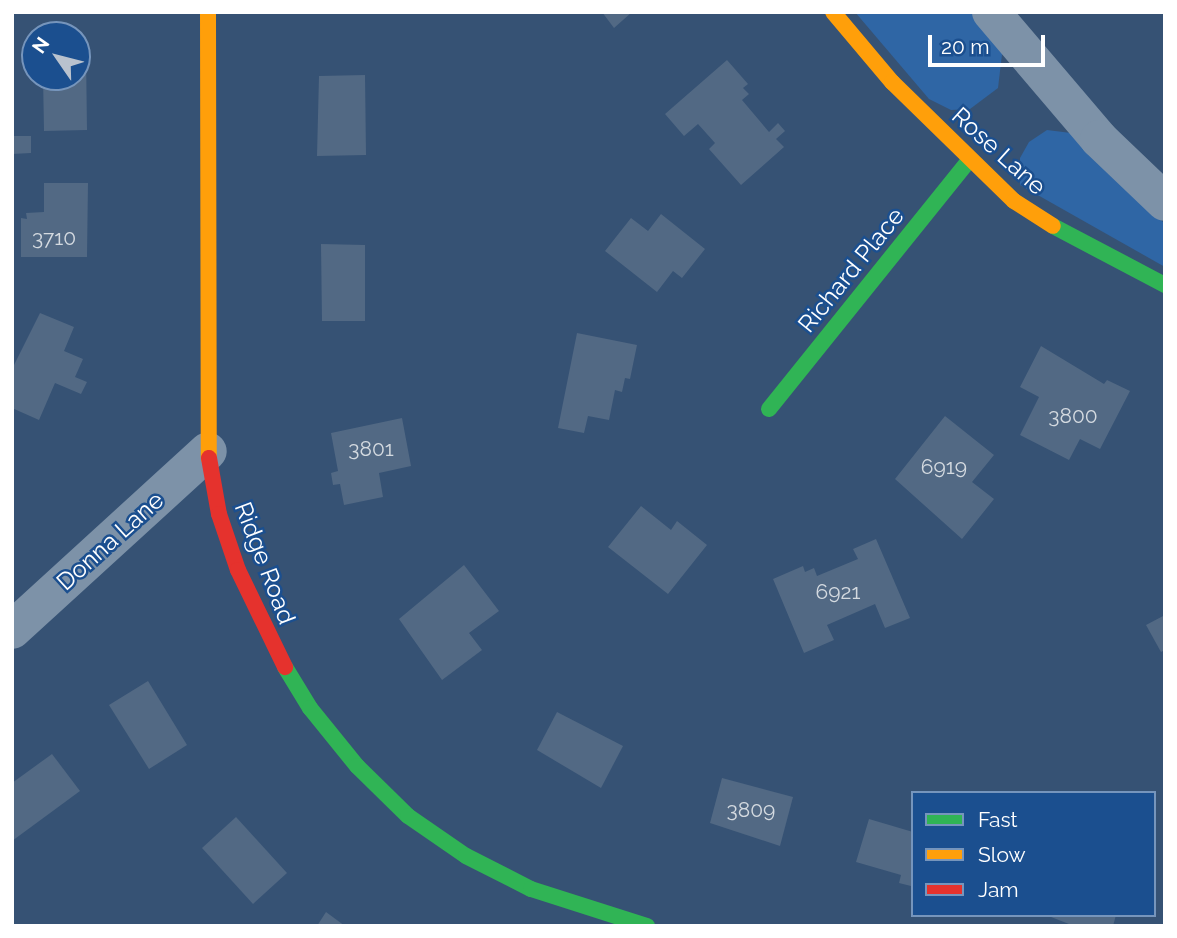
<!DOCTYPE html>
<style>
body{margin:0}
#map{position:relative;width:1177px;height:938px;overflow:hidden;background:#365274;font-family:Raleway,sans-serif}
div>[style]{position:absolute}
.green>*{inset:0;background:#2f66a5}
.building>*{inset:0;background:#526984}
.street>*{height:38px;margin:-19px;padding:0 19px;transform-origin:19px;border-radius:19px;background:#7d92a8}
.fast>*{height:16px;margin:-8px;padding:0 8px;transform-origin:8px;border-radius:8px;background:#30b455}
.slow>*{height:16px;margin:-8px;padding:0 8px;transform-origin:8px;border-radius:8px;background:#ff9f0a}
.jam>*{height:16px;margin:-8px;padding:0 8px;transform-origin:8px;border-radius:8px;background:#e5322d}
span{translate:-50% -50%;white-space:nowrap;text-align:center;line-height:1.15;-webkit-text-stroke:5px #1b4f8f;paint-order:stroke}
.number-label{font-size:21px;color:#d4dae0}
.number-label span{-webkit-text-stroke-width:0}
.street-label{font-size:24px;color:#fff}
.frame{position:absolute;inset:0;border:14px solid #fff;pointer-events:none}
.legend{position:absolute;left:911px;top:791px;width:245px;height:126px;box-sizing:border-box;background:#1b4f8f;border:2px solid #7695bc;margin:0;padding:9px 12px;list-style:none;font-size:21px;color:#fff}
.legend li{display:flex;align-items:center;gap:14px;height:35px}
.legend b{width:35px;border:2px solid #7695bc}
.north{position:absolute;left:21px;top:21px;width:70px;height:70px;box-sizing:border-box;background:#1b4f8f;border:2px solid #7695bc;border-radius:50%;rotate:305deg;font-size:19px;font-weight:700;line-height:28px;text-align:center;color:#fff}
.north::after{content:'';display:block;margin:auto;width:24px;height:32px;background:#b9c2ce;clip-path:polygon(50% 0,100% 100%,50% 72%,0 100%)}
.scale{position:absolute;left:928px;top:35px;width:117px;height:32px;box-sizing:border-box;border:4px solid #fff;border-top:0;padding-left:9px;font-size:21px;line-height:24px;white-space:nowrap;color:#fff;-webkit-text-stroke:5px #1b4f8f;paint-order:stroke}
</style>
<div id="map">
<div class="green">
<div style="clip-path:polygon(855px 12px,976px 12px,1003px 46px,998px 88px,970px 109px,951px 110px,929px 99px)"></div>
<div style="clip-path:polygon(1047px 130px,1071px 133px,1165px 224px,1165px 267px,1020px 185px,1020px 158px,1029px 142px)"></div>
</div>
<div class="building">
<div style="clip-path:polygon(602px 12px,632px 12px,614px 28px)"></div>
<div style="clip-path:polygon(77px 53px,86px 53px,87px 130px,44px 131px,43px 77px,77px 77px)"></div>
<div style="clip-path:polygon(727px 60px,748px 84px,743px 88px,749px 94px,742px 100px,769px 132px,778px 123px,785px 131px,776px 139px,784px 147px,741px 185px,709px 149px,715px 143px,698px 124px,684px 136px,665px 114px)"></div>
<div style="clip-path:polygon(365px 75px,366px 155px,317px 156px,319px 76px)"></div>
<div style="clip-path:polygon(12px 136px,31px 136px,31px 153px,12px 154px)"></div>
<div style="clip-path:polygon(44px 183px,88px 183px,87px 257px,21px 257px,21px 218px,27px 219px,26px 213px,44px 212px)"></div>
<div style="clip-path:polygon(661px 214px,705px 249px,682px 278px,673px 271px,657px 292px,605px 251px,631px 218px,648px 231px)"></div>
<div style="clip-path:polygon(321px 244px,365px 245px,365px 321px,322px 321px)"></div>
<div style="clip-path:polygon(40px 313px,74px 327px,64px 351px,83px 359px,75px 377px,87px 382px,81px 394px,55px 383px,39px 420px,12px 408px,12px 369px)"></div>
<div style="clip-path:polygon(577px 333px,637px 345px,630px 379px,625px 378px,622px 392px,615px 390px,609px 420px,588px 416px,584px 433px,558px 428px)"></div>
<div style="clip-path:polygon(1041px 346px,1104px 384px,1107px 380px,1130px 391px,1100px 449px,1080px 439px,1069px 460px,1020px 435px,1039px 397px,1020px 387px)"></div>
<div style="clip-path:polygon(945px 416px,994px 455px,972px 482px,994px 499px,962px 539px,895px 479px)"></div>
<div style="clip-path:polygon(402px 418px,411px 466px,379px 473px,383px 497px,344px 505px,340px 484px,333px 485px,331px 473px,338px 471px,331px 433px)"></div>
<div style="clip-path:polygon(641px 506px,671px 530px,677px 521px,707px 545px,668px 594px,608px 547px)"></div>
<div style="clip-path:polygon(876px 539px,910px 618px,885px 628px,875px 604px,827px 625px,834px 640px,804px 653px,773px 579px,803px 566px,805px 572px,814px 568px,817px 576px,858px 559px,853px 549px)"></div>
<div style="clip-path:polygon(464px 565px,499px 611px,469px 633px,482px 650px,442px 680px,399px 619px)"></div>
<div style="clip-path:polygon(1165px 615px,1165px 650px,1161px 652px,1146px 625px)"></div>
<div style="clip-path:polygon(148px 681px,187px 745px,149px 769px,109px 705px)"></div>
<div style="clip-path:polygon(557px 712px,623px 746px,601px 788px,537px 750px)"></div>
<div style="clip-path:polygon(52px 754px,80px 791px,12px 841px,12px 783px)"></div>
<div style="clip-path:polygon(722px 778px,793px 797px,780px 846px,710px 823px)"></div>
<div style="clip-path:polygon(236px 817px,287px 873px,253px 904px,202px 848px)"></div>
<div style="clip-path:polygon(869px 819px,913px 832px,911px 886px,899px 883px,901px 875px,856px 862px)"></div>
<div style="clip-path:polygon(326px 912px,345px 926px,317px 926px)"></div>
<div style="clip-path:polygon(1046px 915px,1116px 915px,1113px 926px,1074px 926px)"></div>
</div>
<div class="street">
<div style="left:991px;top:12px;width:167px;rotate:49.6deg"></div>
<div style="left:1099px;top:139px;width:91px;rotate:43.7deg"></div>
<div style="left:12px;top:630px;width:265px;rotate:-42.4deg"></div>
</div>
<div class="fast">
<div style="left:1053px;top:226px;width:127px;rotate:27.8deg"></div>
<div style="left:769px;top:409px;width:319px;rotate:-51.2deg"></div>
<div style="left:285px;top:667px;width:48px;rotate:58.6deg"></div>
<div style="left:310px;top:708px;width:75px;rotate:51deg"></div>
<div style="left:357px;top:766px;width:71px;rotate:44.4deg"></div>
<div style="left:408px;top:816px;width:70px;rotate:34.6deg"></div>
<div style="left:466px;top:856px;width:73px;rotate:26.9deg"></div>
<div style="left:531px;top:889px;width:122px;rotate:17.7deg"></div>
</div>
<div class="slow">
<div style="left:208px;top:12px;width:446px;rotate:89.9deg"></div>
<div style="left:833px;top:12px;width:92px;rotate:49.9deg"></div>
<div style="left:892px;top:82px;width:170px;rotate:44.3deg"></div>
<div style="left:1014px;top:201px;width:46px;rotate:32.7deg"></div>
</div>
<div class="jam">
<div style="left:209px;top:458px;width:57px;rotate:79.9deg"></div>
<div style="left:219px;top:514px;width:59px;rotate:71.3deg"></div>
<div style="left:238px;top:570px;width:108px;rotate:64.1deg"></div>
</div>
<div class="number-label">
<span style="left:54px;top:238px">3710</span>
<span style="left:1073px;top:416px">3800</span>
<span style="left:371px;top:449px">3801</span>
<span style="left:944px;top:467px">6919</span>
<span style="left:838px;top:592px">6921</span>
<span style="left:751px;top:810px">3809</span>
</div>
<div class="street-label">
<span style="left:999px;top:151px;rotate:42deg">Rose Lane</span>
<span style="left:851px;top:270px;rotate:-51deg">Richard Place</span>
<span style="left:110px;top:541px;rotate:-42deg">Donna Lane</span>
<span style="left:265px;top:563px;rotate:69deg">Ridge Road</span>
</div>
<div class="frame"></div>
<ul class="legend">
<li><b style="height:9px;background:#30b455"></b>Fast</li>
<li><b style="height:9px;background:#ff9f0a"></b>Slow</li>
<li><b style="height:9px;background:#e5322d"></b>Jam</li>
</ul>
<div class="north">N</div>
<div class="scale">20 m</div>
</div>
